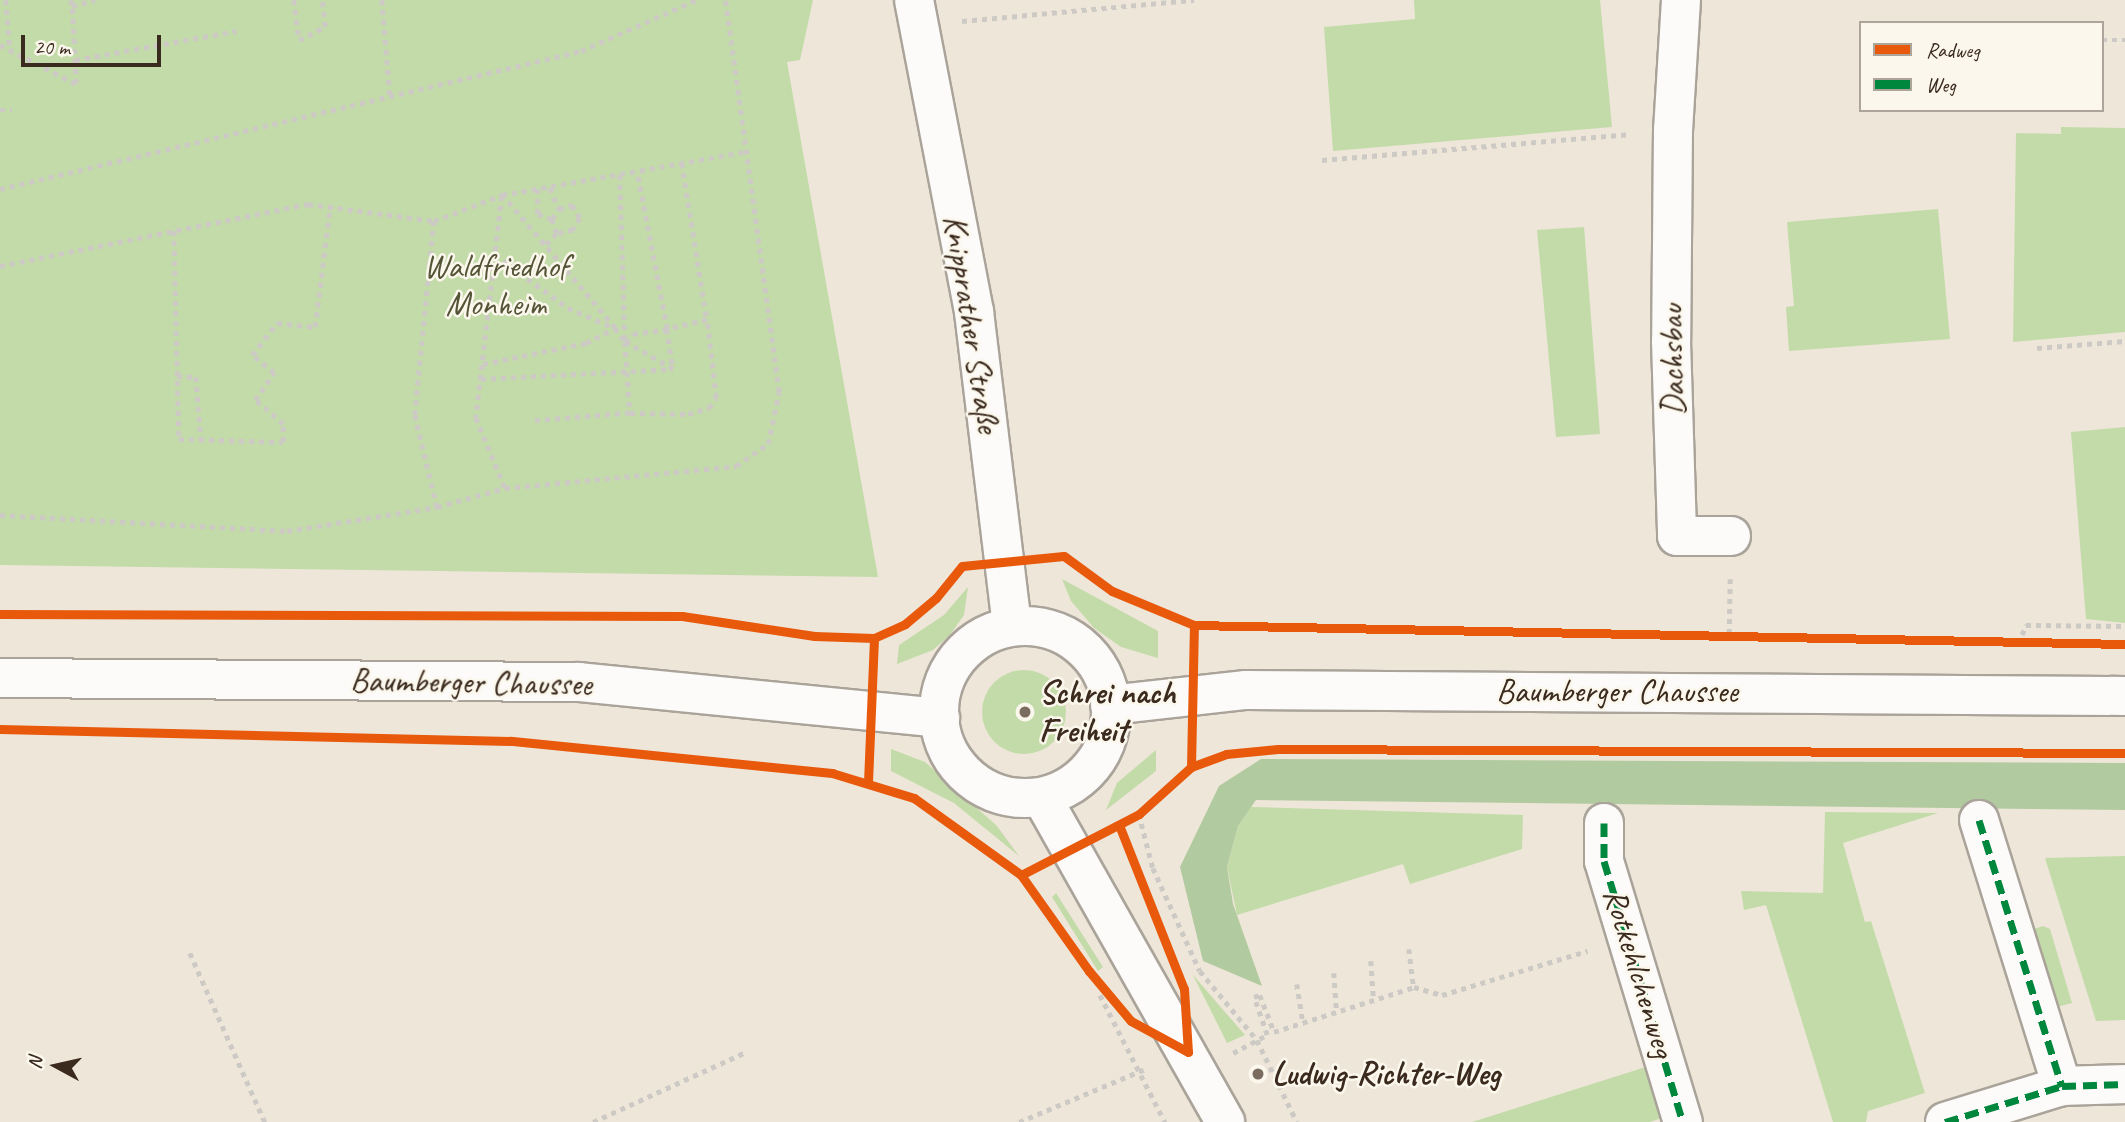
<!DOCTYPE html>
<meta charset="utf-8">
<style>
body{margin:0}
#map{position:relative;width:2125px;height:1122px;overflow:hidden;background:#eee6d9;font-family:Caveat,sans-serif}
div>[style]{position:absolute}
.green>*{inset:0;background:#c3dba9}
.round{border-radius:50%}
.forest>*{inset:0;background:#b2ca9f}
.path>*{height:4.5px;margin-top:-2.25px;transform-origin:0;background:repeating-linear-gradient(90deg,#cdc9c5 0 5px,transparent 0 10px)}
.roads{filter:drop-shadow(2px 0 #aaa39a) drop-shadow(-2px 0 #aaa39a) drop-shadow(0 2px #aaa39a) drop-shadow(0 -2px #aaa39a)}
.minor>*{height:38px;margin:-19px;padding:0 19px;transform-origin:19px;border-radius:19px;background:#fcfbf9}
.minor>.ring{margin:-19px;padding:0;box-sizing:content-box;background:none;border:38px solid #fcfbf9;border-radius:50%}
.quiet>*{height:7px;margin-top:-3.5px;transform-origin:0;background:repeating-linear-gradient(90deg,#00873e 0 14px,transparent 0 21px)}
.cycleway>*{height:9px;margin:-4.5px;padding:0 4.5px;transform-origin:4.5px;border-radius:4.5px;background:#e8590c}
.dots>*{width:19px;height:19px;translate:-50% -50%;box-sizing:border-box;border:4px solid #fbf7ec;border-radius:50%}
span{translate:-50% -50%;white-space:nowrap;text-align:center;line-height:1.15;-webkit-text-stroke:5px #fbf7ec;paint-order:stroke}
.park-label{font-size:33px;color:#545437}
.street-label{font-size:33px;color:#3b2a1e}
.poi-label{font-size:33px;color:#3b2a1e;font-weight:700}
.left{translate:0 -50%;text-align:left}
.legend{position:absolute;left:1859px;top:21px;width:245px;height:91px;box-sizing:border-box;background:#fbf7ec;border:2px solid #aea59a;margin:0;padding:9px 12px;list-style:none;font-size:21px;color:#3b2a1e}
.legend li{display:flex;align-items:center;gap:14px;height:35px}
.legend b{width:35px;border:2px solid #aea59a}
.north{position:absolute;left:21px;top:1031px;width:70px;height:70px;-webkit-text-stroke:5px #fbf7ec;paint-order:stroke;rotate:278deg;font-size:19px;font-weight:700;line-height:28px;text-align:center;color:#3b2a1e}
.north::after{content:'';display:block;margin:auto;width:24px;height:32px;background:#3b2a1e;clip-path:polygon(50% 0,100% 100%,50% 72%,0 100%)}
.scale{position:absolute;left:21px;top:35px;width:140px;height:32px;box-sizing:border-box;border:4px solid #3b2a1e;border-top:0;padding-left:9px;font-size:21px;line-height:24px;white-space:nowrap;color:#3b2a1e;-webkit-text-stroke:5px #fbf7ec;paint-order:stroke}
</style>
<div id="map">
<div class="green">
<div style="clip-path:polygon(0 0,813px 0,800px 60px,787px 62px,878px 577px,0 565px)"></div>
<div style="clip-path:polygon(1414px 0,1600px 0,1612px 127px,1333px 151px,1324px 27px,1415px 19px)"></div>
<div style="clip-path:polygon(2061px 127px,2125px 128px,2125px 332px,2013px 342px,2016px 133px,2061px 134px)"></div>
<div style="clip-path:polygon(1938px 209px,1950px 339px,1789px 351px,1786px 307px,1794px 306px,1787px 222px)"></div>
<div style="clip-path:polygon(1584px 227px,1600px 434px,1556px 437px,1537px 230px)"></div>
<div style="clip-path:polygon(2125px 427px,2125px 623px,2086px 619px,2071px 432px)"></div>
<div style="clip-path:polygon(1062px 579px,1158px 631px,1158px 658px,1121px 647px,1094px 628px,1071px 601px)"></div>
<div style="clip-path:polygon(968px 587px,964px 615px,950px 635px,933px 650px,897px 664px,899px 645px,944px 615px)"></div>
<div class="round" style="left:982px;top:670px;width:84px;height:84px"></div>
<div style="clip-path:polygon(891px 749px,925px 762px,997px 826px,1019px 856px,954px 803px,891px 771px)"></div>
<div style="clip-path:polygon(1156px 750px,1156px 771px,1106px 810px,1117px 783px)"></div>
<div style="clip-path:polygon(1251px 807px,1523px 815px,1522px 849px,1410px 884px,1403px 864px,1237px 915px,1227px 867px,1238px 826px)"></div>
<div style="clip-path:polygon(1825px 812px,1938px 813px,1843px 843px,1865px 922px,1871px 921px,1925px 1093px,1868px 1111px,1866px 1122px,1833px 1122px,1766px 905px,1744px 910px,1741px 891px,1823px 893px)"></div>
<div style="clip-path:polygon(2125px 856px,2125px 1020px,2096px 1021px,2045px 858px)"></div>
<div style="clip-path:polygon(1056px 893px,1103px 967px,1098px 971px,1052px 897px)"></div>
<div style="clip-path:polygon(2043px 926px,2050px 929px,2072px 1003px,2057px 1007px,2034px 929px)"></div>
<div style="clip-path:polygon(1193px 975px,1245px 1035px,1227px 1043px)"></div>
<div style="clip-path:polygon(1649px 1066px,1665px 1117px,1650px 1122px,1472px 1122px)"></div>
</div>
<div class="forest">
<div style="clip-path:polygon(1261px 759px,2125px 763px,2125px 810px,1256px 800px,1238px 826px,1227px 867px,1233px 904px,1262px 986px,1203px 961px,1180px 867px,1219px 786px)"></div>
</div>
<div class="path">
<div style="left:6px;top:0;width:50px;rotate:85.4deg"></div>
<div style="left:71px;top:0;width:6px;rotate:81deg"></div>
<div style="left:72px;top:6px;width:24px;rotate:-15deg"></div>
<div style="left:294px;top:0;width:40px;rotate:82.9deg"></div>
<div style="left:299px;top:40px;width:29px;rotate:-27deg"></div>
<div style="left:325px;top:27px;width:27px;rotate:-96deg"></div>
<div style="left:382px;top:0;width:95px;rotate:85.2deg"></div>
<div style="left:962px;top:21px;width:233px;rotate:-5.2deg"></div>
<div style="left:2102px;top:40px;width:23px"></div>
<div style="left:0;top:45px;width:85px;rotate:27.2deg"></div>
<div style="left:76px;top:84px;width:78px;rotate:-92.9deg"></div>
<div style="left:75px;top:60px;width:164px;rotate:-10.2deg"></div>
<div style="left:0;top:110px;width:12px"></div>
<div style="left:1322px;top:160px;width:310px;rotate:-4.8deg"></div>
<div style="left:682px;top:163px;width:159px;rotate:81deg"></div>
<div style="left:620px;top:175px;width:167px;rotate:88.3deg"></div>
<div style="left:550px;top:188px;width:23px;rotate:67deg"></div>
<div style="left:0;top:189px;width:597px;rotate:-13.36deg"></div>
<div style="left:581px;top:51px;width:126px;rotate:-23.9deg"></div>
<div style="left:538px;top:189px;width:25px;rotate:90deg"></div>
<div style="left:538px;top:214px;width:15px;rotate:20deg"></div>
<div style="left:552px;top:219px;width:16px;rotate:72deg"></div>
<div style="left:557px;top:234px;width:17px;rotate:135deg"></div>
<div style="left:502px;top:196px;width:224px;rotate:96.7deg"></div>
<div style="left:476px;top:418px;width:76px;rotate:67.5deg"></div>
<div style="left:552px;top:219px;width:12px;rotate:-55deg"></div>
<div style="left:559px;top:209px;width:14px;rotate:-17deg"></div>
<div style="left:572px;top:205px;width:15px;rotate:58deg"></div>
<div style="left:580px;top:218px;width:14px;rotate:120deg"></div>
<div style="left:573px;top:230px;width:16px;rotate:166deg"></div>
<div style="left:434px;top:221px;width:195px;rotate:95.6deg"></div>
<div style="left:415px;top:415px;width:95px;rotate:76.6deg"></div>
<div style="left:174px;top:231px;width:208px;rotate:88.6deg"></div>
<div style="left:179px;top:439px;width:104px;rotate:1.7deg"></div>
<div style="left:283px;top:442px;width:18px;rotate:-90deg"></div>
<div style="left:283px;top:424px;width:37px;rotate:-139deg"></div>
<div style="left:255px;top:400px;width:33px;rotate:-55deg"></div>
<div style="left:274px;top:373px;width:28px;rotate:-141deg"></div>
<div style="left:252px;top:355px;width:41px;rotate:-52deg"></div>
<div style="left:277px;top:323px;width:38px;rotate:6deg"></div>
<div style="left:315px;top:327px;width:122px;rotate:-82.9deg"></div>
<div style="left:495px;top:255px;width:90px;rotate:36deg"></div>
<div style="left:568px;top:308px;width:51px;rotate:23.1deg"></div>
<div style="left:615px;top:328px;width:173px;rotate:-130.3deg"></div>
<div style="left:0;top:266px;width:314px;rotate:-11.4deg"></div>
<div style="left:308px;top:204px;width:127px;rotate:7.7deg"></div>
<div style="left:434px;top:221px;width:73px;rotate:-20.9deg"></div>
<div style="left:502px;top:195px;width:246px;rotate:-10.1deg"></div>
<div style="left:667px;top:329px;width:40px;rotate:81.5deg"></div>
<div style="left:673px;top:369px;width:55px;rotate:-150.6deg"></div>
<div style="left:625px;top:342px;width:11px;rotate:-45deg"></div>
<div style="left:633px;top:334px;width:34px;rotate:-8deg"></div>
<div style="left:2037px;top:348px;width:88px;rotate:-4.5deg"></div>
<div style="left:483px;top:364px;width:105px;rotate:-11.5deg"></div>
<div style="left:586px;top:343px;width:33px;rotate:-27deg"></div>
<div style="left:615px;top:328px;width:17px;rotate:54deg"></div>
<div style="left:625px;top:342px;width:71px;rotate:86deg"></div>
<div style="left:630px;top:413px;width:99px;rotate:175.4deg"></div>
<div style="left:177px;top:376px;width:19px;rotate:3deg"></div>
<div style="left:196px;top:377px;width:62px;rotate:85.4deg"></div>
<div style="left:481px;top:379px;width:192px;rotate:-3deg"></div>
<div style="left:630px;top:413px;width:58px;rotate:1deg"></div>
<div style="left:688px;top:414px;width:22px;rotate:-16deg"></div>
<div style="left:709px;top:408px;width:12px;rotate:-55deg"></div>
<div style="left:716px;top:398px;width:79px;rotate:-96.6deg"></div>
<div style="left:707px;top:320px;width:41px;rotate:167.3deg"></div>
<div style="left:667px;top:329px;width:160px;rotate:-100.8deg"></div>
<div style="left:0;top:515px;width:287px;rotate:3.2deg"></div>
<div style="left:287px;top:531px;width:152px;rotate:-9.1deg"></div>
<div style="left:437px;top:507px;width:71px;rotate:-15.6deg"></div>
<div style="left:505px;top:488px;width:232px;rotate:-5.4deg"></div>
<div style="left:736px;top:466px;width:39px;rotate:-35deg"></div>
<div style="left:768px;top:444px;width:53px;rotate:-78.1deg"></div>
<div style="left:779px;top:392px;width:396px;rotate:-97.8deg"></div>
<div style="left:1729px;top:634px;width:55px;rotate:-89deg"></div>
<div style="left:2018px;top:644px;width:21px;rotate:-67deg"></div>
<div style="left:2026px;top:625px;width:99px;rotate:0.6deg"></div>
<div style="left:1139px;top:814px;width:56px;rotate:75.5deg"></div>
<div style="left:1153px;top:868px;width:113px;rotate:65.5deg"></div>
<div style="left:1200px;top:971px;width:89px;rotate:50.4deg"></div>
<div style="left:1257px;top:1040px;width:91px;rotate:64deg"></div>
<div style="left:1409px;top:949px;width:38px;rotate:83deg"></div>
<div style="left:190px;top:953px;width:185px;rotate:66.1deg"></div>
<div style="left:1371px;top:961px;width:39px;rotate:86deg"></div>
<div style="left:1334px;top:973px;width:39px;rotate:86deg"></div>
<div style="left:1297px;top:984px;width:39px;rotate:81deg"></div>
<div style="left:1100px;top:995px;width:143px;rotate:62.9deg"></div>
<div style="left:1233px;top:1053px;width:38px;rotate:-28deg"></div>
<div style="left:1267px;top:1035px;width:40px;rotate:-108.9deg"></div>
<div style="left:1254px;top:997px;width:6px;rotate:-18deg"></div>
<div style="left:1260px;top:995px;width:40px;rotate:69deg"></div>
<div style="left:1274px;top:1032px;width:147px;rotate:-17.8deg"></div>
<div style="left:1414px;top:987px;width:29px;rotate:16deg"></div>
<div style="left:1442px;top:995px;width:152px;rotate:-16.9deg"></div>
<div style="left:593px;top:1122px;width:166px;rotate:-24.6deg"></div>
<div style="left:1019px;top:1122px;width:137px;rotate:-22.8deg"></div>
</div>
<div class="roads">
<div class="minor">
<div style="left:914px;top:0;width:318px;rotate:79.1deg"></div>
<div style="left:974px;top:312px;width:315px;rotate:83.1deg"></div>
<div style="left:1681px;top:0;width:130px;rotate:93.5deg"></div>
<div style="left:1673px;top:130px;width:211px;rotate:90.5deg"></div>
<div style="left:1671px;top:341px;width:195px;rotate:88.2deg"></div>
<div style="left:1677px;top:536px;width:54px"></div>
<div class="ring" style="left:939px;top:626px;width:134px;height:134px"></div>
<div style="left:0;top:678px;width:579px;rotate:0.4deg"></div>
<div style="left:579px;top:682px;width:363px;rotate:5.7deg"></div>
<div style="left:1110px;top:705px;width:137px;rotate:-6.3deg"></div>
<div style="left:1246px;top:690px;width:879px;rotate:0.39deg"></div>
<div style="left:1042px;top:798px;width:372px;rotate:60.5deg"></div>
<div style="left:1979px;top:820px;width:279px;rotate:72.7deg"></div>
<div style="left:1604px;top:823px;width:38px;rotate:90deg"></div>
<div style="left:1604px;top:861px;width:273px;rotate:73.2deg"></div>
<div style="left:1945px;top:1122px;width:122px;rotate:-17.1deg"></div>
<div style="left:2062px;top:1086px;width:63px;rotate:-1.8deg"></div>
</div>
</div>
<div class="quiet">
<div style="left:1979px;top:820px;width:279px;rotate:72.7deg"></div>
<div style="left:1604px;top:823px;width:38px;rotate:90deg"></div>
<div style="left:1604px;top:861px;width:273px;rotate:73.2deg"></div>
<div style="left:1945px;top:1122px;width:122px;rotate:-17.1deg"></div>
<div style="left:2062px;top:1086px;width:63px;rotate:-1.8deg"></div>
</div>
<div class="cycleway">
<div style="left:0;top:614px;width:682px;rotate:0.17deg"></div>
<div style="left:682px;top:616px;width:134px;rotate:8.6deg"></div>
<div style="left:814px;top:636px;width:60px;rotate:1.9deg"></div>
<div style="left:874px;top:638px;width:34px;rotate:-24deg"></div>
<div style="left:905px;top:624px;width:40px;rotate:-40deg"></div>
<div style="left:936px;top:598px;width:41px;rotate:-50.9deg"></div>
<div style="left:962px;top:566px;width:102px;rotate:-5.6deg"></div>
<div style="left:1064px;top:556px;width:59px;rotate:36.1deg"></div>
<div style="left:1112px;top:591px;width:89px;rotate:22.5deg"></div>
<div style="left:1194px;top:625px;width:931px;rotate:1.17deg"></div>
<div style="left:0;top:729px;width:512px;rotate:1.34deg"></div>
<div style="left:512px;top:741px;width:322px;rotate:5.7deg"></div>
<div style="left:832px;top:773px;width:86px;rotate:17deg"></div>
<div style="left:914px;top:798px;width:132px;rotate:35.7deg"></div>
<div style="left:1021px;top:875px;width:133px;rotate:-27.3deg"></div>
<div style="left:1139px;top:814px;width:70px;rotate:-42.1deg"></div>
<div style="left:1191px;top:767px;width:37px;rotate:-20deg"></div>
<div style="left:1226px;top:754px;width:52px;rotate:-5.5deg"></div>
<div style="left:1278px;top:749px;width:847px;rotate:0.27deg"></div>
<div style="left:1191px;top:767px;width:142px;rotate:-88.8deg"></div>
<div style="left:868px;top:782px;width:144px;rotate:-87.6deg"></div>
<div style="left:1119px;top:825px;width:176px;rotate:68.4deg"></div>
<div style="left:1184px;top:989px;width:63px;rotate:86.4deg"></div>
<div style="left:1021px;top:875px;width:118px;rotate:54.7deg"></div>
<div style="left:1089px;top:971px;width:65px;rotate:50deg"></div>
<div style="left:1131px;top:1021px;width:65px;rotate:28.5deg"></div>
</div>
<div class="dots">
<div style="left:1025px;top:712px;background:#7a6c5f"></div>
<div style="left:1258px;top:1074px;background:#7a6c5f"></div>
</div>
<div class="park-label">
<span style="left:496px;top:286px">Waldfriedhof<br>Monheim</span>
</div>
<div class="street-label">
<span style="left:971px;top:324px;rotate:81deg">Knipprather Straße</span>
<span style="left:1673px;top:360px;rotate:-91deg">Dachsbau</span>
<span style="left:471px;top:683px;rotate:1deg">Baumberger Chaussee</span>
<span style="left:1617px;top:692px">Baumberger Chaussee</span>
<span style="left:1639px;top:973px;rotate:73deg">Rotkehlchenweg</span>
</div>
<div class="poi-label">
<span class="left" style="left:1039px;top:712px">Schrei nach<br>Freiheit</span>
<span class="left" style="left:1272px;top:1074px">Ludwig-Richter-Weg</span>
</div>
<ul class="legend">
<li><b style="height:9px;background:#e8590c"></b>Radweg</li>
<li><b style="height:9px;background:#00873e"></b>Weg</li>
</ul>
<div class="north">N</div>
<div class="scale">20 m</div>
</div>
